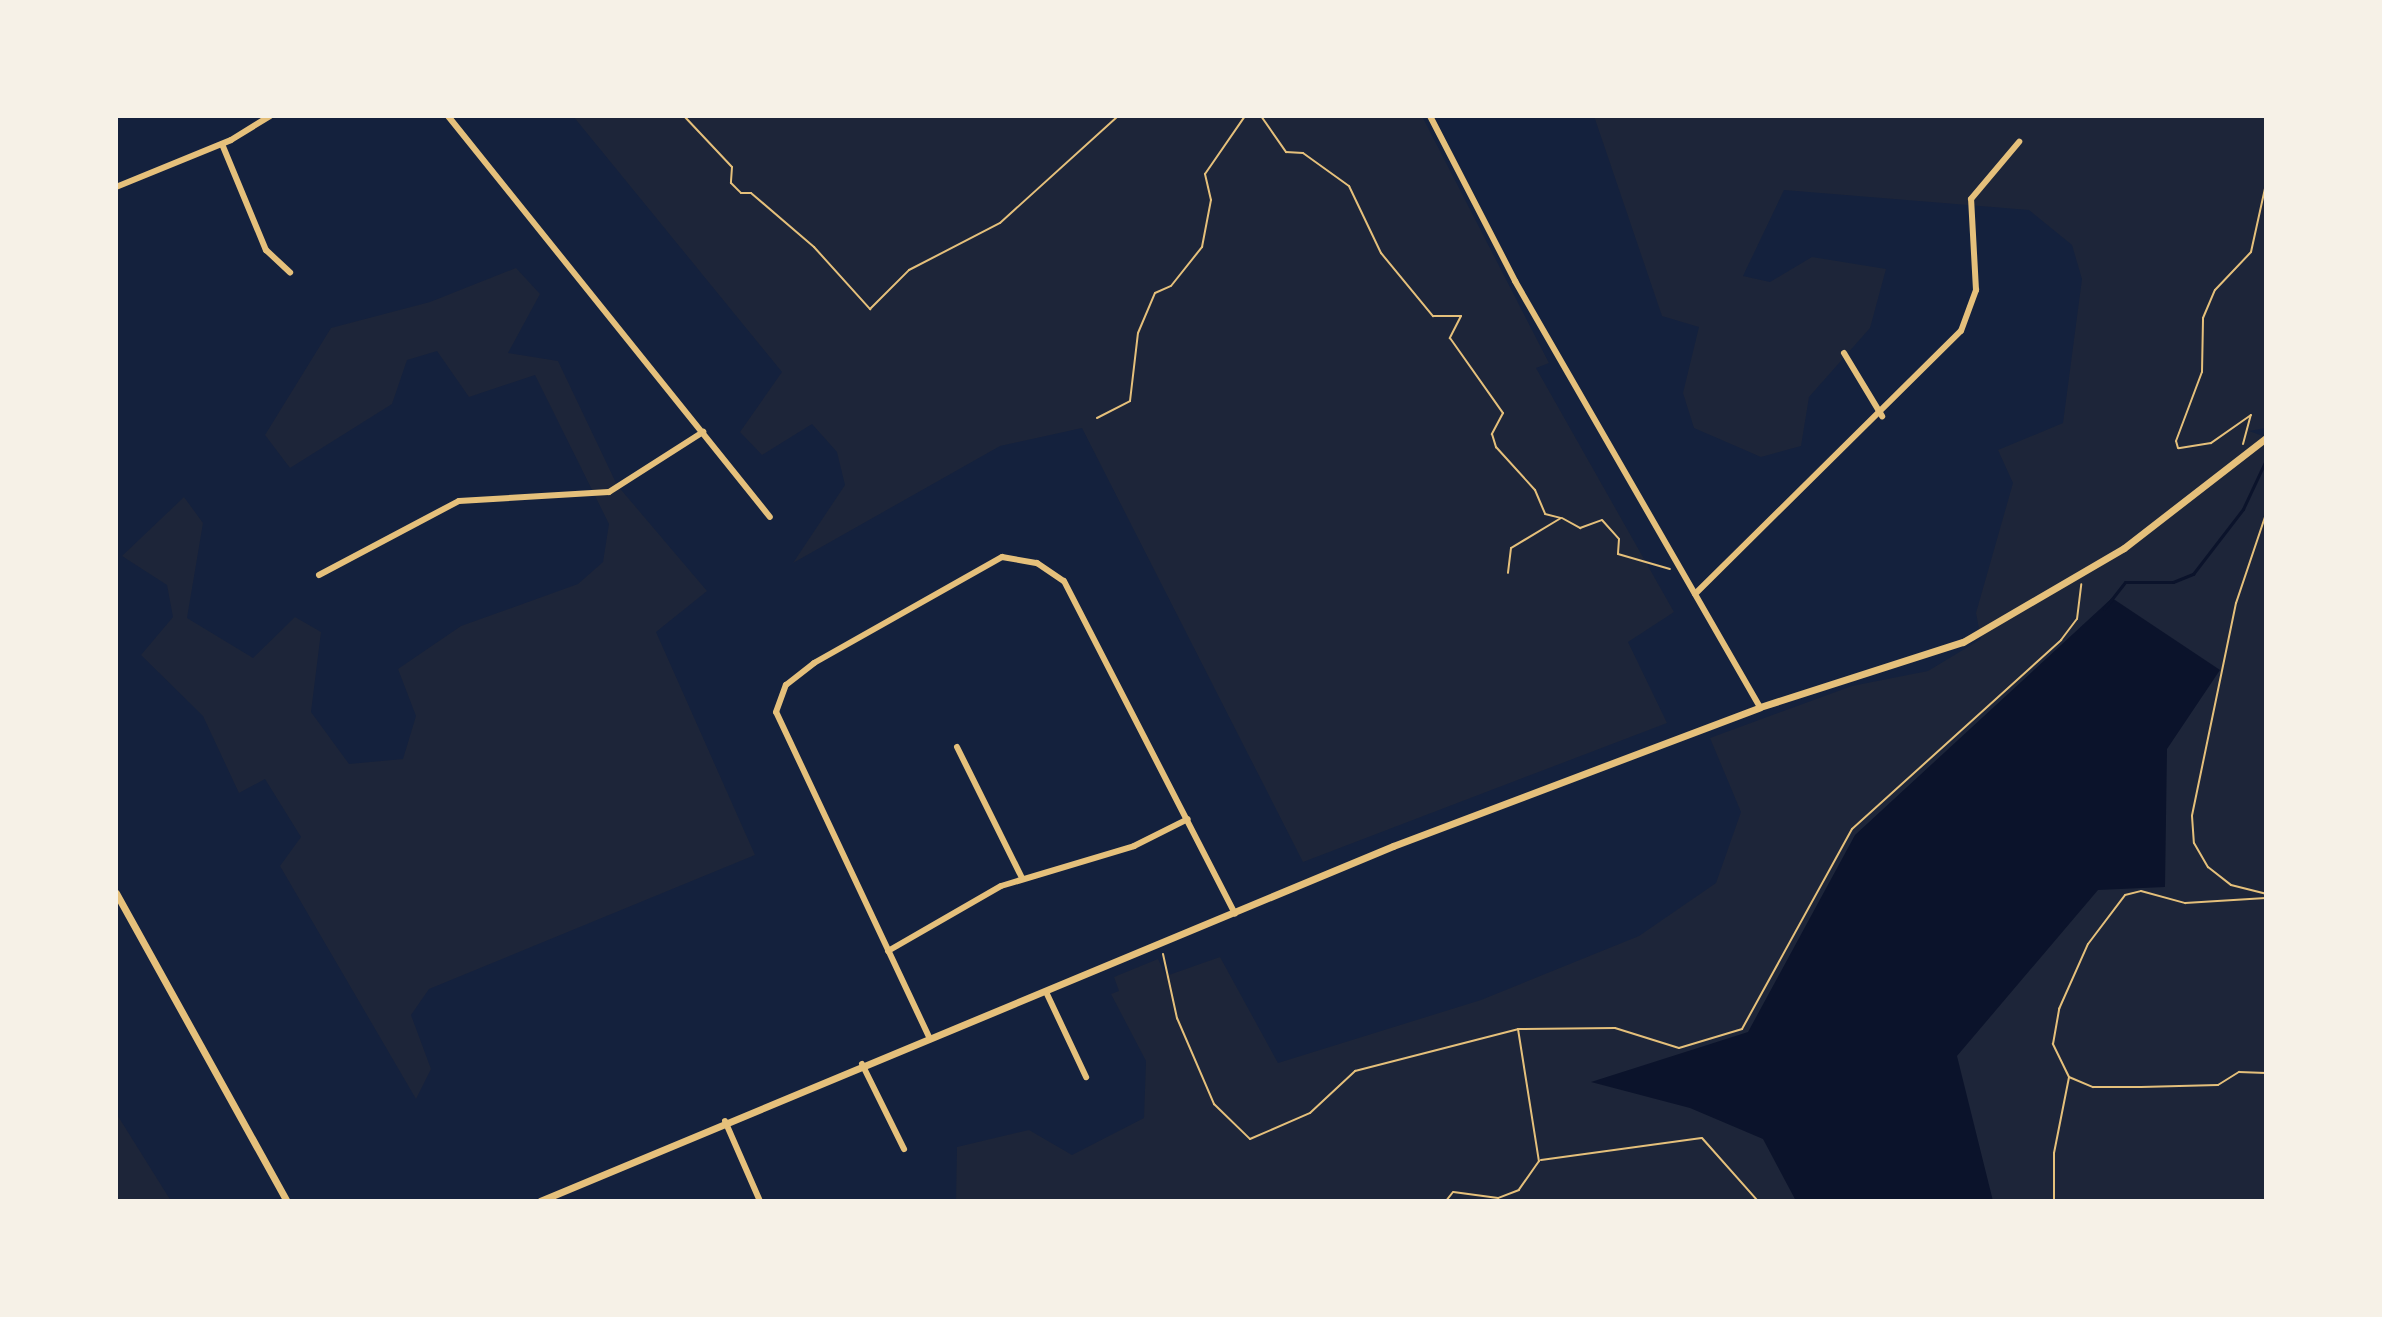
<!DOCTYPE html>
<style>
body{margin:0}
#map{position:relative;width:2382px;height:1317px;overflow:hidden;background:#14213d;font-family:"Space Grotesk",sans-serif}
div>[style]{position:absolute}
.green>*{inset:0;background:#1d2539}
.water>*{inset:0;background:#0b132b}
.stream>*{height:3px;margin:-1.5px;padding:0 1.5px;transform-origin:1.5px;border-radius:1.5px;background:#0b132b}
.path>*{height:2px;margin:-1px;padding:0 1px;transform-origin:1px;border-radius:1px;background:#e5c07b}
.minor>*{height:6px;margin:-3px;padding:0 3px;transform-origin:3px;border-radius:3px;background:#e5c07b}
.tertiary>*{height:7px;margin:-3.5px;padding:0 3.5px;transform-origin:3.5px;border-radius:3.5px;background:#e5c07b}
span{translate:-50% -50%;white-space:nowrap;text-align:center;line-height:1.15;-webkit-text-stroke:8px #f6f1e7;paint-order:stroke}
.frame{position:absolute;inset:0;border:118px solid #f6f1e7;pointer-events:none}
</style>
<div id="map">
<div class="green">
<div style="clip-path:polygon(573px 116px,1422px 116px,1549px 363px,1536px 368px,1674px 612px,1628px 642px,1667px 723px,1303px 862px,1082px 428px,1000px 446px,793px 563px,845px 485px,837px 452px,812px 424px,762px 455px,740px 432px,782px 372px)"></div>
<div style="clip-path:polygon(1594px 116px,2266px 116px,2266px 428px,2249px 431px,2266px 437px,2266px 1201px,956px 1201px,957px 1147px,1029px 1130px,1072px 1155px,1144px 1118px,1146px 1061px,1111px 994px,1119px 991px,1114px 977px,1158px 959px,1166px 976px,1220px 957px,1278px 1063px,1481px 1000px,1639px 936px,1716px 883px,1741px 812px,1710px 738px,1852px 686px,1928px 671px,1981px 639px,1976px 613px,2013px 483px,1998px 450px,2063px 423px,2082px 279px,2072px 245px,2029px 210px,1784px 190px,1743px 276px,1770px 282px,1812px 257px,1886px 269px,1870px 328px,1809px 397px,1801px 446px,1761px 457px,1694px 428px,1683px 393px,1699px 327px,1662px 316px)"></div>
<div style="clip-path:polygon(516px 268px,540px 294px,508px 353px,558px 361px,617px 485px,707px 591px,656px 632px,755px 855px,429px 989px,411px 1015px,431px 1069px,416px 1099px,280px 866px,301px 837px,265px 779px,239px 793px,203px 716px,141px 655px,173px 617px,167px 585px,122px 556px,184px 497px,203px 523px,187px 618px,253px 658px,295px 617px,321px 632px,311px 712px,349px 764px,403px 759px,416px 716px,398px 669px,461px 626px,578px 584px,603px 562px,609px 524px,535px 375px,469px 397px,437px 351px,407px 360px,392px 404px,290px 468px,265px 435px,331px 328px,430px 302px)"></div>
<div style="clip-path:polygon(116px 1113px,171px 1201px,116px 1201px)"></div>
</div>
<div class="water">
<div style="clip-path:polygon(2112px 598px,2220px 670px,2167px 749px,2165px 887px,2098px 890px,1957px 1056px,1993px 1201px,1796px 1201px,1763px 1139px,1690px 1108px,1591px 1082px,1748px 1032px,1855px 835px)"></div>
</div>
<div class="stream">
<div style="left:2104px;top:609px;width:34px;rotate:-52deg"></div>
<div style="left:2125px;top:582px;width:48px"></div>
<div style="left:2173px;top:582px;width:22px;rotate:-22deg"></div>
<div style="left:2193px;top:574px;width:82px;rotate:-52.4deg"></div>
<div style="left:2243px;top:509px;width:54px;rotate:-64.9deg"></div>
</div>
<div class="path">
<div style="left:684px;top:116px;width:70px;rotate:46.7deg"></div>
<div style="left:732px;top:167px;width:16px;rotate:94deg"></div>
<div style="left:731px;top:183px;width:14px;rotate:45deg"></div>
<div style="left:741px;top:193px;width:10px"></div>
<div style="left:751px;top:193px;width:83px;rotate:40.6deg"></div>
<div style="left:814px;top:247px;width:84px;rotate:47.9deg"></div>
<div style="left:870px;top:309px;width:55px;rotate:-45deg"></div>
<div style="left:909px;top:270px;width:102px;rotate:-27.3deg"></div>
<div style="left:1000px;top:223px;width:159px;rotate:-42.2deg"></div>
<div style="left:1261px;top:116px;width:44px;rotate:55.2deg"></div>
<div style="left:1286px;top:152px;width:17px;rotate:3deg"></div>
<div style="left:1303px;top:153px;width:57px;rotate:35.7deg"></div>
<div style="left:1349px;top:186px;width:74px;rotate:64.5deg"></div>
<div style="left:1381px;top:253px;width:82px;rotate:50.5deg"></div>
<div style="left:1433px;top:316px;width:28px"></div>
<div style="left:1461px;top:316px;width:25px;rotate:117deg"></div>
<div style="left:1450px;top:338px;width:92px;rotate:54.8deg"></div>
<div style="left:1503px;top:413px;width:24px;rotate:118deg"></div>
<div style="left:1492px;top:434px;width:14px;rotate:73deg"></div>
<div style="left:1496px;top:447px;width:58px;rotate:47.8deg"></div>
<div style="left:1535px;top:490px;width:26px;rotate:67deg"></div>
<div style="left:1545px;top:514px;width:16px;rotate:14deg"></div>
<div style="left:1561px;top:518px;width:58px;rotate:149deg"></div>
<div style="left:1511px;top:548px;width:25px;rotate:97deg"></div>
<div style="left:1097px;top:418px;width:37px;rotate:-27deg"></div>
<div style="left:1130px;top:401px;width:68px;rotate:-83.3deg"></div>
<div style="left:1138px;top:333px;width:43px;rotate:-67deg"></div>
<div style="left:1155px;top:293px;width:17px;rotate:-24deg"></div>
<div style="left:1171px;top:286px;width:50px;rotate:-51.5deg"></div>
<div style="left:1202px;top:247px;width:48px;rotate:-79.2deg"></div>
<div style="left:1211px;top:200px;width:27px;rotate:-103deg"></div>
<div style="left:1205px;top:174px;width:70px;rotate:-55.4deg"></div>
<div style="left:2243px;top:444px;width:30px;rotate:-75deg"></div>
<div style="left:2251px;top:415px;width:49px;rotate:145deg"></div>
<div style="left:2211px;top:443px;width:33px;rotate:171deg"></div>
<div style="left:2178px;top:448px;width:7px;rotate:-106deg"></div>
<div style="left:2176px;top:441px;width:74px;rotate:-69.4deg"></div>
<div style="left:2202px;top:372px;width:54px;rotate:-88.9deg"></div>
<div style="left:2203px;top:318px;width:30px;rotate:-67deg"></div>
<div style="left:2215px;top:290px;width:52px;rotate:-46.5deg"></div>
<div style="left:2251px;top:252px;width:70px;rotate:-77.6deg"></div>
<div style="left:2266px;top:514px;width:94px;rotate:108.6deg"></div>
<div style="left:2236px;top:603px;width:217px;rotate:101.7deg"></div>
<div style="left:2192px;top:816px;width:27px;rotate:86deg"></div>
<div style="left:2194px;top:843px;width:28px;rotate:60deg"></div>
<div style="left:2208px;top:867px;width:29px;rotate:38deg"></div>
<div style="left:2231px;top:885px;width:36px;rotate:14deg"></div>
<div style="left:1562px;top:518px;width:21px;rotate:29deg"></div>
<div style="left:1580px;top:528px;width:23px;rotate:-20deg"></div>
<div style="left:1602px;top:520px;width:25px;rotate:48deg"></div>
<div style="left:1619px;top:539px;width:15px;rotate:94deg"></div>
<div style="left:1618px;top:554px;width:54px;rotate:16.1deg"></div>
<div style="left:1163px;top:954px;width:66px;rotate:77.7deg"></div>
<div style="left:1177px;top:1018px;width:94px;rotate:66.7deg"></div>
<div style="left:1214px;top:1104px;width:50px;rotate:44.2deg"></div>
<div style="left:1250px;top:1139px;width:65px;rotate:-23.4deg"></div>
<div style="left:1310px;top:1113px;width:62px;rotate:-43deg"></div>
<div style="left:1355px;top:1071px;width:168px;rotate:-14.4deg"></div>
<div style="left:1518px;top:1029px;width:134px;rotate:81deg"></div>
<div style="left:1539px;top:1161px;width:35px;rotate:125deg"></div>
<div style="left:1519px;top:1190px;width:22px;rotate:159deg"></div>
<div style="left:1498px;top:1198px;width:45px;rotate:-172.4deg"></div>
<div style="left:1453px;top:1192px;width:11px;rotate:128deg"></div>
<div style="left:1518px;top:1029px;width:97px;rotate:-0.6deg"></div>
<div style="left:1615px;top:1028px;width:67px;rotate:17.4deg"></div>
<div style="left:1679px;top:1048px;width:66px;rotate:-16.8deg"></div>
<div style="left:1742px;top:1029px;width:228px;rotate:-61.2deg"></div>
<div style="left:1852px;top:829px;width:282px;rotate:-42.1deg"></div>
<div style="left:2061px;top:640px;width:26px;rotate:-53deg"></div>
<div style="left:2077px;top:619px;width:35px;rotate:-83deg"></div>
<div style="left:2069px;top:1077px;width:37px;rotate:-116deg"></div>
<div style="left:2053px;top:1044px;width:36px;rotate:-80deg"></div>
<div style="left:2059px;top:1009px;width:71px;rotate:-66deg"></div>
<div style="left:2088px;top:944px;width:61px;rotate:-52.9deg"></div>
<div style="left:2125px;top:895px;width:16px;rotate:-14deg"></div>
<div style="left:2141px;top:891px;width:46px;rotate:15.3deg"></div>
<div style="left:2185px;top:903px;width:81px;rotate:-3.5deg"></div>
<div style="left:1541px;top:1160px;width:162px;rotate:-7.8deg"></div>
<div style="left:1702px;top:1138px;width:84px;rotate:48.4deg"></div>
<div style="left:2054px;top:1201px;width:48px;rotate:-90deg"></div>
<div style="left:2054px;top:1153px;width:77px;rotate:-78.8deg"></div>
<div style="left:2069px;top:1077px;width:26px;rotate:23deg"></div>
<div style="left:2093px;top:1087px;width:48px"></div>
<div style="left:2141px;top:1087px;width:77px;rotate:-1.5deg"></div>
<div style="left:2218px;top:1085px;width:25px;rotate:-32deg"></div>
<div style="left:2239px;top:1072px;width:27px;rotate:2deg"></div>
</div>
<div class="minor">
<div style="left:448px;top:116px;width:514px;rotate:51.24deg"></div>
<div style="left:1430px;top:116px;width:186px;rotate:62.7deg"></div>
<div style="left:1515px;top:281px;width:491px;rotate:60.1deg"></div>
<div style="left:222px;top:144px;width:115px;rotate:67.5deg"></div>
<div style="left:266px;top:250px;width:33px;rotate:43deg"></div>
<div style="left:116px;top:187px;width:124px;rotate:-22.2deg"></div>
<div style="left:231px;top:140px;width:46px;rotate:-31.6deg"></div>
<div style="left:1844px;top:353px;width:74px;rotate:58.9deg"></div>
<div style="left:319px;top:575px;width:158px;rotate:-27.9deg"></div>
<div style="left:459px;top:501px;width:150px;rotate:-3.4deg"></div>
<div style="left:609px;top:492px;width:112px;rotate:-32.6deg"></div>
<div style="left:1695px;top:594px;width:374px;rotate:-44.7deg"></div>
<div style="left:1961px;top:331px;width:44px;rotate:-69.9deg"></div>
<div style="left:1976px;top:290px;width:91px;rotate:-93.1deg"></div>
<div style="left:1971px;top:199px;width:75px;rotate:-49.9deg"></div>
<div style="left:957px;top:747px;width:146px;rotate:63.6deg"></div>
<div style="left:888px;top:951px;width:130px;rotate:-29.9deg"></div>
<div style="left:1001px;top:886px;width:139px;rotate:-16.7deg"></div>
<div style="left:1134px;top:846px;width:60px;rotate:-26.6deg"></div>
<div style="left:1047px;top:994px;width:92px;rotate:64.8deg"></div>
<div style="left:930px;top:1039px;width:361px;rotate:-115.2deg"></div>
<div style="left:776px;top:712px;width:29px;rotate:-70deg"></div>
<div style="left:786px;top:685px;width:36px;rotate:-38deg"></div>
<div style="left:814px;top:663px;width:216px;rotate:-29.4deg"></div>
<div style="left:1002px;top:557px;width:36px;rotate:10deg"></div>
<div style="left:1037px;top:563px;width:32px;rotate:34deg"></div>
<div style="left:1064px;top:581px;width:374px;rotate:62.8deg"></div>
<div style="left:862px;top:1064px;width:95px;rotate:63.7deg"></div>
<div style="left:725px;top:1121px;width:87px;rotate:66.4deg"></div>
</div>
<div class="tertiary">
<div style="left:116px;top:893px;width:352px;rotate:61deg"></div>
<div style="left:540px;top:1201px;width:924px;rotate:-22.6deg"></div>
<div style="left:1393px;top:846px;width:392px;rotate:-20.7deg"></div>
<div style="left:1760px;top:707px;width:213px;rotate:-17.8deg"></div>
<div style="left:1963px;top:642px;width:186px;rotate:-30.3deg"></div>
<div style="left:2124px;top:548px;width:180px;rotate:-37.8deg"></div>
</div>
<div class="frame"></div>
</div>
